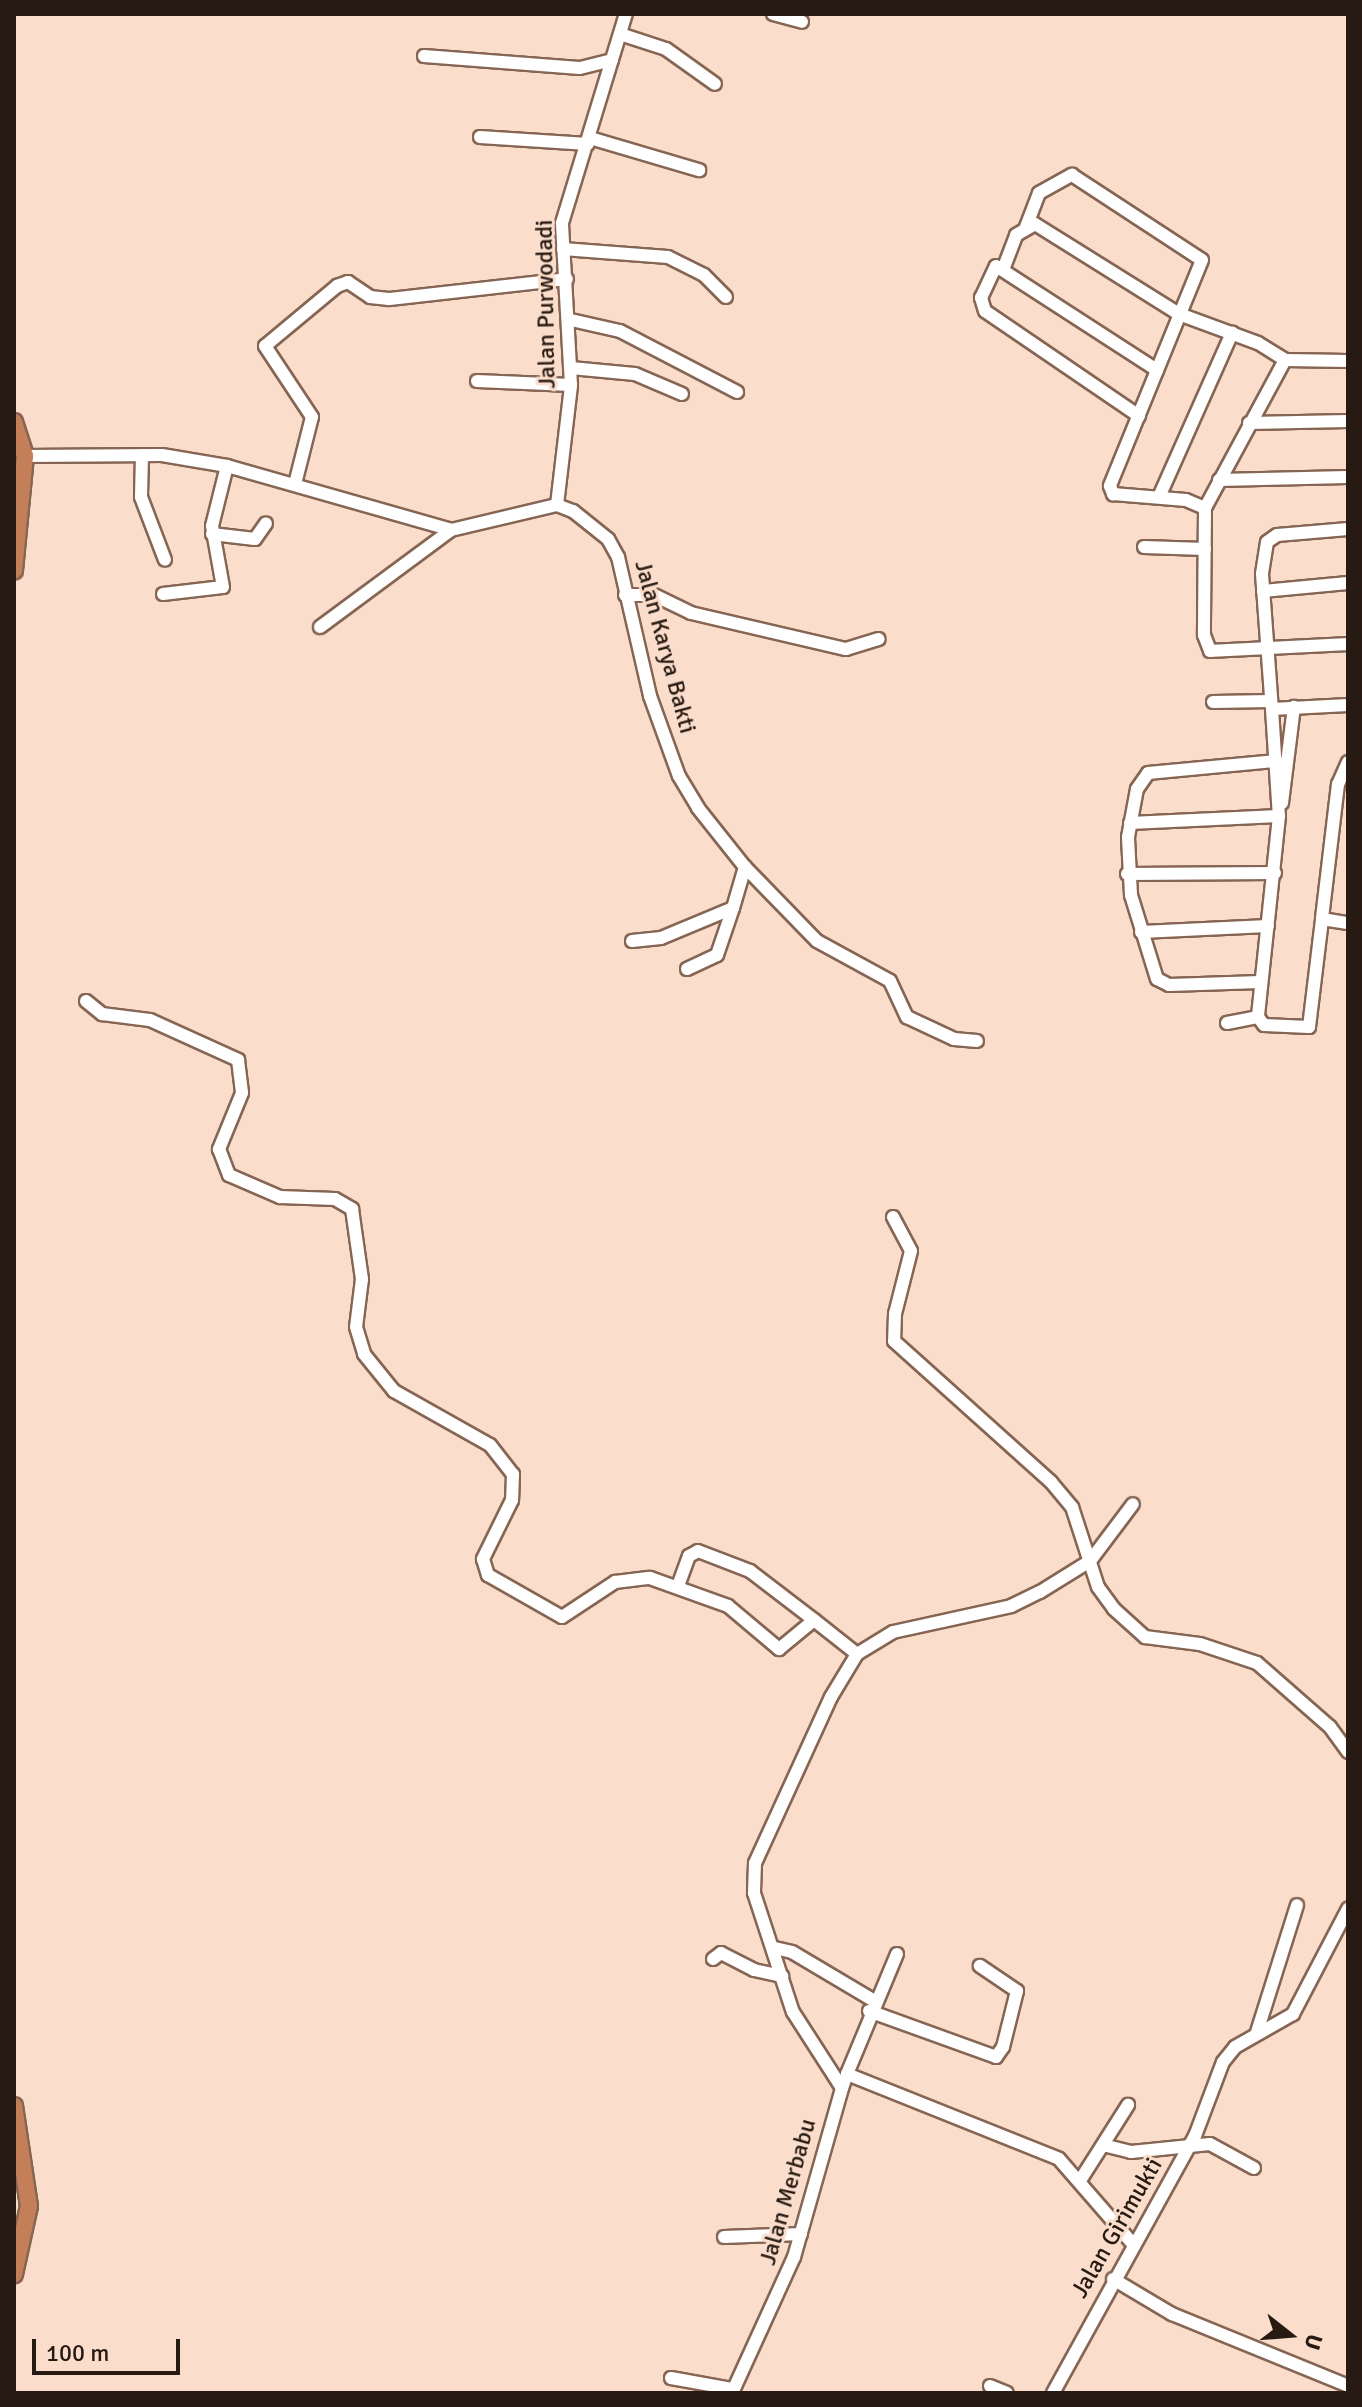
<!DOCTYPE html>
<style>
body{margin:0}
#map{position:relative;width:1362px;height:2407px;overflow:hidden;background:#fbddcc;font-family:Signika,sans-serif}
div>[style]{position:absolute}
.roads{filter:drop-shadow(2px 0 #866553) drop-shadow(-2px 0 #866553) drop-shadow(0 2px #866553) drop-shadow(0 -2px #866553)}
.minor>*{height:12px;margin:-6px;padding:0 6px;transform-origin:6px;border-radius:6px;background:#fff}
.highway>*{height:16px;margin:-8px;padding:0 8px;transform-origin:8px;border-radius:8px;background:#c37f58}
span{translate:-50% -50%;white-space:nowrap;text-align:center;line-height:1.15;-webkit-text-stroke:6px #fbddcc;paint-order:stroke}
.street-label{font-size:24px;color:#271a12}
.frame{position:absolute;inset:0;border:16px solid #271a12;pointer-events:none}
.north{position:absolute;left:1250px;top:2295px;width:80px;height:80px;-webkit-text-stroke:6px #fbddcc;paint-order:stroke;rotate:107deg;font-size:22px;font-weight:700;line-height:32px;text-align:center;color:#271a12}
.north::after{content:'';display:block;margin:auto;width:28px;height:36px;background:#271a12;clip-path:polygon(50% 0,100% 100%,50% 72%,0 100%)}
.scale{position:absolute;left:32px;top:2339px;width:148px;height:36px;box-sizing:border-box;border:4px solid #271a12;border-top:0;padding-left:10px;font-size:24px;line-height:28px;white-space:nowrap;color:#271a12;-webkit-text-stroke:6px #fbddcc;paint-order:stroke}
</style>
<div id="map">
<div class="roads">
<div class="minor">
<div style="left:773px;top:14px;width:30px;rotate:15deg"></div>
<div style="left:620px;top:34px;width:48px;rotate:18.1deg"></div>
<div style="left:666px;top:49px;width:60px;rotate:35.5deg"></div>
<div style="left:424px;top:56px;width:156px;rotate:4.4deg"></div>
<div style="left:580px;top:68px;width:33px;rotate:-14deg"></div>
<div style="left:480px;top:137px;width:108px;rotate:3.7deg"></div>
<div style="left:590px;top:138px;width:114px;rotate:16.4deg"></div>
<div style="left:1026px;top:227px;width:36px;rotate:-69deg"></div>
<div style="left:1039px;top:193px;width:38px;rotate:-29deg"></div>
<div style="left:1072px;top:175px;width:155px;rotate:33.2deg"></div>
<div style="left:1202px;top:260px;width:244px;rotate:112.2deg"></div>
<div style="left:1110px;top:486px;width:9px;rotate:69deg"></div>
<div style="left:1113px;top:494px;width:73px;rotate:4.7deg"></div>
<div style="left:1186px;top:500px;width:21px;rotate:23deg"></div>
<div style="left:1205px;top:508px;width:127px;rotate:90.5deg"></div>
<div style="left:1204px;top:635px;width:17px;rotate:69deg"></div>
<div style="left:1210px;top:651px;width:138px;rotate:-2.9deg"></div>
<div style="left:563px;top:249px;width:105px;rotate:4.4deg"></div>
<div style="left:668px;top:257px;width:40px;rotate:26.6deg"></div>
<div style="left:704px;top:275px;width:31px;rotate:45deg"></div>
<div style="left:1004px;top:267px;width:34px;rotate:-69deg"></div>
<div style="left:1016px;top:235px;width:22px;rotate:-30deg"></div>
<div style="left:1035px;top:224px;width:170px;rotate:32deg"></div>
<div style="left:1179px;top:314px;width:84px;rotate:20.2deg"></div>
<div style="left:1258px;top:343px;width:32px;rotate:32deg"></div>
<div style="left:1285px;top:360px;width:63px;rotate:0.9deg"></div>
<div style="left:571px;top:320px;width:50px;rotate:12.7deg"></div>
<div style="left:620px;top:331px;width:132px;rotate:27.5deg"></div>
<div style="left:571px;top:368px;width:64px;rotate:5.4deg"></div>
<div style="left:635px;top:374px;width:51px;rotate:23.1deg"></div>
<div style="left:477px;top:381px;width:94px;rotate:2.4deg"></div>
<div style="left:1139px;top:416px;width:186px;rotate:-145.7deg"></div>
<div style="left:985px;top:311px;width:14px;rotate:-107deg"></div>
<div style="left:981px;top:298px;width:35px;rotate:-65deg"></div>
<div style="left:996px;top:266px;width:192px;rotate:32.9deg"></div>
<div style="left:1249px;top:423px;width:99px;rotate:-1.2deg"></div>
<div style="left:142px;top:455px;width:42px;rotate:91.4deg"></div>
<div style="left:141px;top:497px;width:67px;rotate:69.1deg"></div>
<div style="left:25px;top:456px;width:137px;rotate:-0.4deg"></div>
<div style="left:162px;top:455px;width:66px;rotate:9.6deg"></div>
<div style="left:227px;top:466px;width:233px;rotate:15.9deg"></div>
<div style="left:451px;top:530px;width:109px;rotate:-13.3deg"></div>
<div style="left:557px;top:505px;width:17px;rotate:21deg"></div>
<div style="left:573px;top:511px;width:45px;rotate:38.7deg"></div>
<div style="left:608px;top:539px;width:21px;rotate:61deg"></div>
<div style="left:618px;top:557px;width:143px;rotate:77deg"></div>
<div style="left:650px;top:696px;width:85px;rotate:70.1deg"></div>
<div style="left:679px;top:776px;width:37px;rotate:59deg"></div>
<div style="left:698px;top:808px;width:75px;rotate:51.5deg"></div>
<div style="left:745px;top:867px;width:103px;rotate:45.8deg"></div>
<div style="left:817px;top:941px;width:83px;rotate:28.7deg"></div>
<div style="left:890px;top:981px;width:40px;rotate:65deg"></div>
<div style="left:907px;top:1017px;width:52px;rotate:25.1deg"></div>
<div style="left:954px;top:1039px;width:23px;rotate:5deg"></div>
<div style="left:1219px;top:480px;width:129px;rotate:-1.3deg"></div>
<div style="left:295px;top:484px;width:69px;rotate:-75.8deg"></div>
<div style="left:312px;top:417px;width:85px;rotate:-123.5deg"></div>
<div style="left:265px;top:346px;width:94px;rotate:-39.8deg"></div>
<div style="left:337px;top:286px;width:12px;rotate:-20deg"></div>
<div style="left:348px;top:282px;width:27px;rotate:34deg"></div>
<div style="left:370px;top:297px;width:19px;rotate:6deg"></div>
<div style="left:389px;top:299px;width:179px;rotate:-6.4deg"></div>
<div style="left:1159px;top:497px;width:180px;rotate:-66deg"></div>
<div style="left:557px;top:505px;width:121px;rotate:-83.3deg"></div>
<div style="left:571px;top:385px;width:162px;rotate:-93.2deg"></div>
<div style="left:562px;top:223px;width:219px;rotate:-73deg"></div>
<div style="left:1205px;top:508px;width:168px;rotate:-61.6deg"></div>
<div style="left:1348px;top:529px;width:71px;rotate:175.2deg"></div>
<div style="left:1277px;top:535px;width:12px;rotate:145deg"></div>
<div style="left:1267px;top:542px;width:32px;rotate:99deg"></div>
<div style="left:1262px;top:574px;width:135px;rotate:85.8deg"></div>
<div style="left:1272px;top:709px;width:76px;rotate:-3deg"></div>
<div style="left:212px;top:534px;width:43px;rotate:6.6deg"></div>
<div style="left:255px;top:539px;width:19px;rotate:-55deg"></div>
<div style="left:1144px;top:547px;width:61px;rotate:1.9deg"></div>
<div style="left:1263px;top:591px;width:85px;rotate:-5.4deg"></div>
<div style="left:163px;top:594px;width:60px;rotate:-6.7deg"></div>
<div style="left:223px;top:587px;width:62px;rotate:-100.2deg"></div>
<div style="left:212px;top:526px;width:62px;rotate:-76deg"></div>
<div style="left:625px;top:595px;width:29px"></div>
<div style="left:654px;top:595px;width:41px;rotate:25.9deg"></div>
<div style="left:691px;top:613px;width:159px;rotate:13.1deg"></div>
<div style="left:846px;top:649px;width:34px;rotate:-17deg"></div>
<div style="left:320px;top:627px;width:163px;rotate:-36.5deg"></div>
<div style="left:1213px;top:702px;width:58px;rotate:-1deg"></div>
<div style="left:1272px;top:709px;width:107px;rotate:86.3deg"></div>
<div style="left:1279px;top:816px;width:202px;rotate:96deg"></div>
<div style="left:1258px;top:1017px;width:10px;rotate:53deg"></div>
<div style="left:1264px;top:1025px;width:45px;rotate:2.5deg"></div>
<div style="left:1309px;top:1027px;width:109px;rotate:-83.1deg"></div>
<div style="left:1348px;top:762px;width:24px;rotate:114deg"></div>
<div style="left:1338px;top:784px;width:136px;rotate:96.8deg"></div>
<div style="left:1322px;top:919px;width:26px;rotate:9deg"></div>
<div style="left:1282px;top:803px;width:97px;rotate:-82.9deg"></div>
<div style="left:1130px;top:823px;width:149px;rotate:-2.7deg"></div>
<div style="left:1127px;top:874px;width:148px;rotate:-0.4deg"></div>
<div style="left:1141px;top:932px;width:127px;rotate:-2.7deg"></div>
<div style="left:632px;top:941px;width:29px;rotate:-6deg"></div>
<div style="left:661px;top:938px;width:78px;rotate:-22.6deg"></div>
<div style="left:733px;top:908px;width:43px;rotate:-73.7deg"></div>
<div style="left:687px;top:969px;width:33px;rotate:-25deg"></div>
<div style="left:717px;top:955px;width:50px;rotate:-71.2deg"></div>
<div style="left:1260px;top:982px;width:91px;rotate:178.1deg"></div>
<div style="left:1169px;top:985px;width:13px;rotate:-153deg"></div>
<div style="left:1157px;top:979px;width:88px;rotate:-107.2deg"></div>
<div style="left:1131px;top:895px;width:58px;rotate:-93deg"></div>
<div style="left:1128px;top:837px;width:49px;rotate:-79.4deg"></div>
<div style="left:1137px;top:789px;width:19px;rotate:-55deg"></div>
<div style="left:1148px;top:773px;width:129px;rotate:-5.4deg"></div>
<div style="left:86px;top:1001px;width:21px;rotate:39deg"></div>
<div style="left:102px;top:1014px;width:48px;rotate:7.1deg"></div>
<div style="left:150px;top:1020px;width:97px;rotate:24.4deg"></div>
<div style="left:238px;top:1060px;width:33px;rotate:83deg"></div>
<div style="left:242px;top:1093px;width:61px;rotate:112.3deg"></div>
<div style="left:219px;top:1149px;width:28px;rotate:69deg"></div>
<div style="left:229px;top:1175px;width:56px;rotate:23.3deg"></div>
<div style="left:280px;top:1197px;width:55px;rotate:2.1deg"></div>
<div style="left:335px;top:1199px;width:20px;rotate:30deg"></div>
<div style="left:352px;top:1209px;width:71px;rotate:81.9deg"></div>
<div style="left:362px;top:1279px;width:48px;rotate:97.1deg"></div>
<div style="left:356px;top:1327px;width:28px;rotate:73deg"></div>
<div style="left:364px;top:1354px;width:48px;rotate:51deg"></div>
<div style="left:394px;top:1391px;width:110px;rotate:29.4deg"></div>
<div style="left:490px;top:1445px;width:37px;rotate:52deg"></div>
<div style="left:513px;top:1474px;width:26px;rotate:92deg"></div>
<div style="left:512px;top:1500px;width:66px;rotate:116.2deg"></div>
<div style="left:483px;top:1559px;width:17px;rotate:73deg"></div>
<div style="left:488px;top:1575px;width:85px;rotate:29.6deg"></div>
<div style="left:562px;top:1617px;width:64px;rotate:-33.4deg"></div>
<div style="left:615px;top:1582px;width:35px;rotate:-7deg"></div>
<div style="left:650px;top:1578px;width:83px;rotate:19.7deg"></div>
<div style="left:728px;top:1606px;width:67px;rotate:40.1deg"></div>
<div style="left:779px;top:1649px;width:45px;rotate:-39.6deg"></div>
<div style="left:814px;top:1620px;width:55px;rotate:38.3deg"></div>
<div style="left:857px;top:1654px;width:50px;rotate:121.2deg"></div>
<div style="left:831px;top:1697px;width:183px;rotate:114.6deg"></div>
<div style="left:755px;top:1863px;width:30px;rotate:92deg"></div>
<div style="left:754px;top:1893px;width:125px;rotate:71.9deg"></div>
<div style="left:793px;top:2012px;width:90px;rotate:57.2deg"></div>
<div style="left:842px;top:2088px;width:15px;rotate:-70deg"></div>
<div style="left:847px;top:2074px;width:228px;rotate:21.8deg"></div>
<div style="left:1059px;top:2159px;width:111px;rotate:49deg"></div>
<div style="left:1227px;top:1023px;width:32px;rotate:-11deg"></div>
<div style="left:893px;top:1217px;width:38px;rotate:62deg"></div>
<div style="left:911px;top:1251px;width:65px;rotate:104.3deg"></div>
<div style="left:895px;top:1314px;width:27px;rotate:92deg"></div>
<div style="left:894px;top:1341px;width:211px;rotate:41.9deg"></div>
<div style="left:1051px;top:1482px;width:33px;rotate:50deg"></div>
<div style="left:1072px;top:1507px;width:84px;rotate:72deg"></div>
<div style="left:1098px;top:1587px;width:27px;rotate:54deg"></div>
<div style="left:1114px;top:1609px;width:42px;rotate:42.1deg"></div>
<div style="left:1145px;top:1637px;width:55px;rotate:7.3deg"></div>
<div style="left:1200px;top:1644px;width:60px;rotate:18.4deg"></div>
<div style="left:1257px;top:1663px;width:97px;rotate:41.2deg"></div>
<div style="left:1330px;top:1727px;width:31px;rotate:54deg"></div>
<div style="left:678px;top:1586px;width:32px;rotate:-70deg"></div>
<div style="left:689px;top:1556px;width:10px;rotate:-29deg"></div>
<div style="left:698px;top:1551px;width:56px;rotate:21deg"></div>
<div style="left:750px;top:1571px;width:81px;rotate:37.4deg"></div>
<div style="left:857px;top:1654px;width:42px;rotate:-31.4deg"></div>
<div style="left:893px;top:1632px;width:121px;rotate:-12.4deg"></div>
<div style="left:1011px;top:1606px;width:32px;rotate:-26deg"></div>
<div style="left:1040px;top:1592px;width:59px;rotate:-31.8deg"></div>
<div style="left:1090px;top:1561px;width:71px;rotate:-53deg"></div>
<div style="left:775px;top:1948px;width:17px;rotate:13deg"></div>
<div style="left:792px;top:1952px;width:94px;rotate:30.7deg"></div>
<div style="left:713px;top:1959px;width:10px;rotate:-37deg"></div>
<div style="left:721px;top:1953px;width:37px;rotate:27deg"></div>
<div style="left:754px;top:1970px;width:29px;rotate:12deg"></div>
<div style="left:869px;top:2011px;width:135px;rotate:19.9deg"></div>
<div style="left:996px;top:2057px;width:12px;rotate:-55deg"></div>
<div style="left:1003px;top:2047px;width:58px;rotate:-76deg"></div>
<div style="left:1017px;top:1991px;width:45px;rotate:-146deg"></div>
<div style="left:1257px;top:2032px;width:133px;rotate:-72.5deg"></div>
<div style="left:847px;top:2074px;width:130px;rotate:-67.4deg"></div>
<div style="left:1107px;top:2146px;width:25px;rotate:14deg"></div>
<div style="left:1131px;top:2152px;width:79px;rotate:-5.8deg"></div>
<div style="left:1210px;top:2144px;width:50px;rotate:28.6deg"></div>
<div style="left:1081px;top:2179px;width:88px;rotate:-57.6deg"></div>
<div style="left:724px;top:2237px;width:77px;rotate:-2.2deg"></div>
<div style="left:1113px;top:2279px;width:69px;rotate:30.7deg"></div>
<div style="left:1172px;top:2314px;width:190px;rotate:22.2deg"></div>
<div style="left:671px;top:2378px;width:63px;rotate:10.1deg"></div>
<div style="left:990px;top:2386px;width:18px;rotate:22deg"></div>
<div style="left:732px;top:2393px;width:149px;rotate:-65.5deg"></div>
<div style="left:794px;top:2257px;width:176px;rotate:-74.1deg"></div>
<div style="left:1053px;top:2393px;width:294px;rotate:-61.1deg"></div>
<div style="left:1195px;top:2136px;width:79px;rotate:-69.3deg"></div>
<div style="left:1223px;top:2062px;width:19px;rotate:-51deg"></div>
<div style="left:1235px;top:2047px;width:67px;rotate:-29.6deg"></div>
<div style="left:1293px;top:2014px;width:119px;rotate:-62.4deg"></div>
</div>
<div class="highway">
<div style="left:14px;top:422px;width:36px;rotate:72deg"></div>
<div style="left:25px;top:456px;width:115px;rotate:95.5deg"></div>
<div style="left:14px;top:2106px;width:101px;rotate:81.5deg"></div>
<div style="left:29px;top:2206px;width:70px;rotate:102.4deg"></div>
</div>
</div>
<div class="street-label">
<span style="left:546px;top:304px;rotate:-91deg">Jalan Purwodadi</span>
<span style="left:665px;top:647px;rotate:75deg">Jalan Karya Bakti</span>
<span style="left:788px;top:2192px;rotate:-74deg">Jalan Merbabu</span>
<span style="left:1117px;top:2228px;rotate:-60deg">Jalan Girimukti</span>
</div>
<div class="frame"></div>
<div class="north">U</div>
<div class="scale">100 m</div>
</div>
